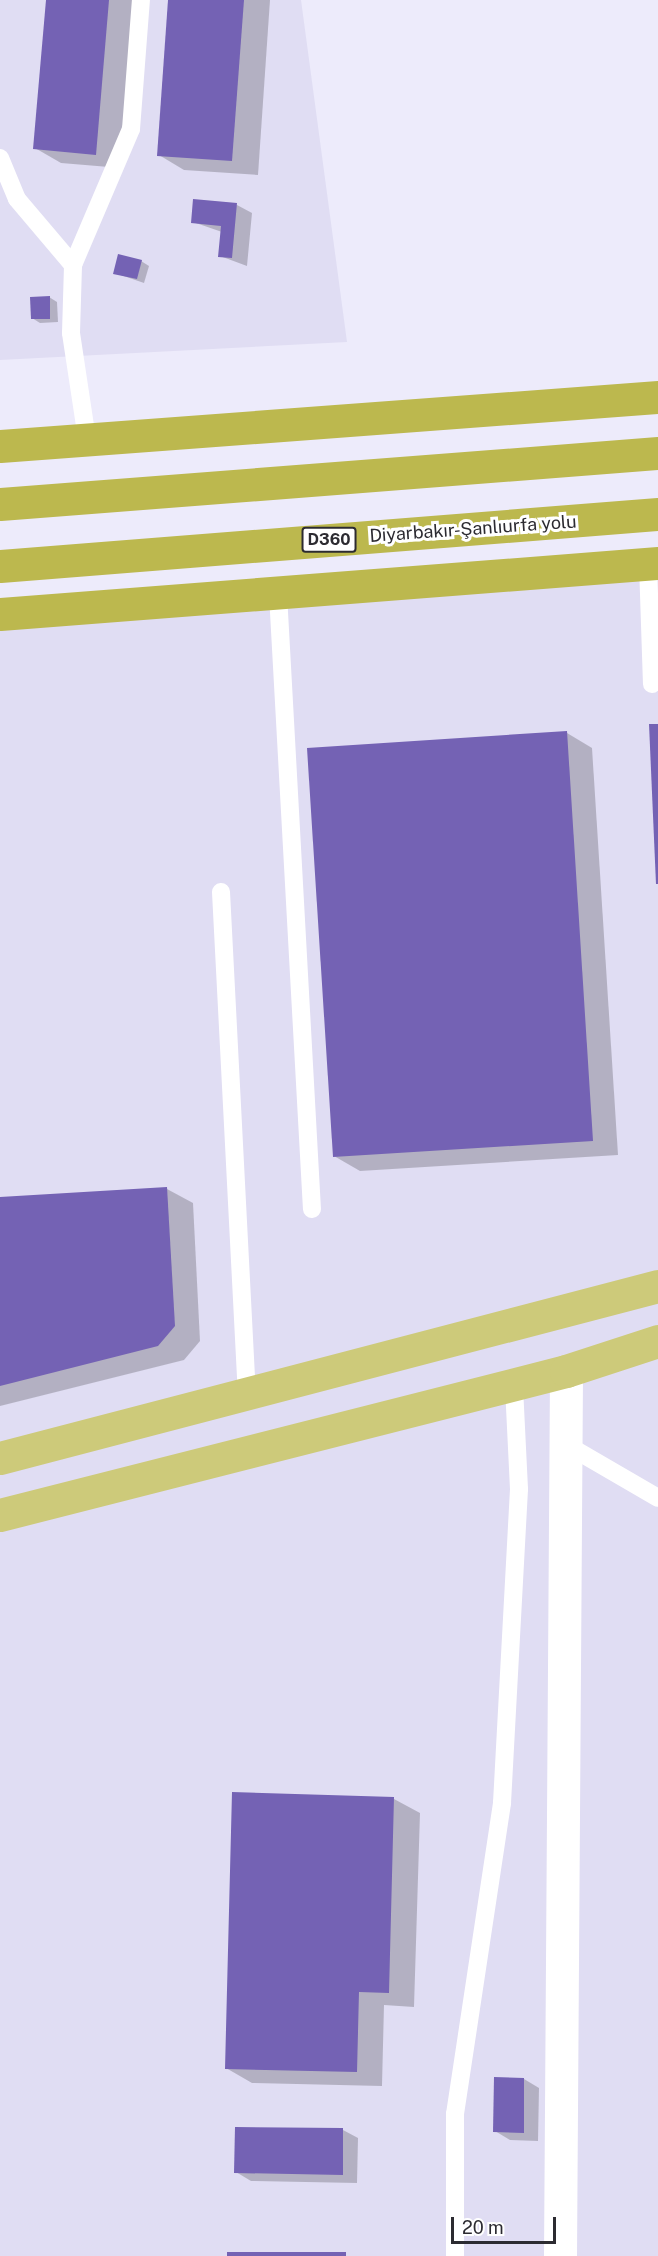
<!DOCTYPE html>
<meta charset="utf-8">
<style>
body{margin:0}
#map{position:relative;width:658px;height:2256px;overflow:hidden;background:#edebfb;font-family:"Public Sans",sans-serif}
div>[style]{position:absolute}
.built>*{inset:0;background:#e0ddf3}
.shadow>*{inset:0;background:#0003}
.building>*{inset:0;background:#7462b4}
.service>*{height:18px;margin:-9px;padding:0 9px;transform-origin:9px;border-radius:9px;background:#fff}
.minor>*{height:33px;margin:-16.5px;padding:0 16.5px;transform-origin:16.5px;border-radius:16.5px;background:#fff}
.primary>*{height:33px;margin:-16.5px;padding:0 16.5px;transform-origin:16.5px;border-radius:16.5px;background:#cdca7a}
.trunk>*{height:33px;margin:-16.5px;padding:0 16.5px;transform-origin:16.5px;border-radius:16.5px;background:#bcb84e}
span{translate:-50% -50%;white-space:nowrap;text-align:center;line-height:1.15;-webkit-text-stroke:6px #fff;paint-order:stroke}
.shield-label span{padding:2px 4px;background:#fff;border:2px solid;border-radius:4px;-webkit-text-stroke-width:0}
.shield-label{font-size:16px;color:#2c2b31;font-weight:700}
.street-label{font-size:18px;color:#2c2b31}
.scale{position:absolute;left:451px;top:2217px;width:105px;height:27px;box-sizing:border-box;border:3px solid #2c2b31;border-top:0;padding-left:8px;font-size:18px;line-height:21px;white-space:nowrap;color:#2c2b31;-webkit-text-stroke:4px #fff;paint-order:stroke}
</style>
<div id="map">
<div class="built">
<div style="clip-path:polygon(0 0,301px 0,347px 342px,0 360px)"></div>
<div style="clip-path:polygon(658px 577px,658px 2256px,0 2256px,0 626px)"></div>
</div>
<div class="shadow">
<div style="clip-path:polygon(47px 0,135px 0,121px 168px,61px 163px,35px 148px)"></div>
<div style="clip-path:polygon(170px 0,270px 0,258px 175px,184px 170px,159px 155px)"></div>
<div style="clip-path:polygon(237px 205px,252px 213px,247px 266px,220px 256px,222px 232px,193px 222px)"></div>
<div style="clip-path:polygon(141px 261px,149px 266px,144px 283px,115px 273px)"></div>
<div style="clip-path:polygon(49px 297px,57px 302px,58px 322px,40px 323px,32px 318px)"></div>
<div style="clip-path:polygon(567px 733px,592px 748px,618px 1155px,360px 1171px,334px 1156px)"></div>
<div style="clip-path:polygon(167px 1189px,193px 1203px,200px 1341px,184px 1360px,0 1406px,0 1198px)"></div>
<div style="clip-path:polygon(234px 1794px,394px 1799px,420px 1813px,414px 2007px,384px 2005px,382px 2086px,252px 2083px,226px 2068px)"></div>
<div style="clip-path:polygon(524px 2079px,539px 2088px,538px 2141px,510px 2140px,495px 2131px)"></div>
<div style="clip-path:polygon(343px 2130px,358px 2138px,357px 2183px,251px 2181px,236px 2172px)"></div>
</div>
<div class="building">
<div style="clip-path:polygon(46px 0,109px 0,96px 155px,33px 149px)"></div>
<div style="clip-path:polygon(168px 0,244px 0,232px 161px,157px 156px)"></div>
<div style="clip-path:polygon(193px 199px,237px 203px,232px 258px,218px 257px,221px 226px,191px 223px)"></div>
<div style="clip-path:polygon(118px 254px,142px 260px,137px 279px,113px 274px)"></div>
<div style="clip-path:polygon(50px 296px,50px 319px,31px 319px,30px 297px)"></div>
<div style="clip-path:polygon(649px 724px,658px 724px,658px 884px,656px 884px)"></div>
<div style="clip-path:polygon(567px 731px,593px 1141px,333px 1157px,307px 748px)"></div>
<div style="clip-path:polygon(167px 1187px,175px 1326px,158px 1346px,0 1386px,0 1197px)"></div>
<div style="clip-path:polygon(232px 1792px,394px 1797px,389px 1993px,359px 1992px,357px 2072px,225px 2069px)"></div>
<div style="clip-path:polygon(494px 2077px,524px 2078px,524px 2133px,493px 2132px)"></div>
<div style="clip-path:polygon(235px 2127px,343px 2128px,343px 2175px,234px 2173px)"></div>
<div style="clip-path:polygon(227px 2252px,346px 2252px,346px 2256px,227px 2256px)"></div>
</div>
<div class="service">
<div style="left:0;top:158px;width:44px;rotate:67.5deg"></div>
<div style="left:17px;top:199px;width:87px;rotate:49.7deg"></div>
<div style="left:87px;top:439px;width:107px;rotate:-98.6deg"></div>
<div style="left:71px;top:333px;width:68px;rotate:-88.3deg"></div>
<div style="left:73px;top:265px;width:148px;rotate:-66.9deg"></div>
<div style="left:131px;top:129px;width:129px;rotate:-85.6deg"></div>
<div style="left:648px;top:564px;width:120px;rotate:88.1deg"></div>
<div style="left:278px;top:594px;width:616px;rotate:86.84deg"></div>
<div style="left:221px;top:892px;width:506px;rotate:87.05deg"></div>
<div style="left:567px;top:1445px;width:105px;rotate:30.2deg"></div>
<div style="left:455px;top:2256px;width:142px;rotate:-90deg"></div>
<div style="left:455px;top:2114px;width:315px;rotate:-81.4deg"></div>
<div style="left:502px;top:1803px;width:314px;rotate:-86.9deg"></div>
<div style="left:519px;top:1489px;width:104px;rotate:-92.8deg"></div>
</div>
<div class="minor">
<div style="left:560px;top:2256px;width:885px;rotate:-89.61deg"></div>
</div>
<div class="primary">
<div style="left:0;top:1458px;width:680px;rotate:-14.65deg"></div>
<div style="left:0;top:1515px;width:584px;rotate:-14.27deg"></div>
<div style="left:566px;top:1371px;width:97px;rotate:-18.1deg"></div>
</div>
<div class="trunk">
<div style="left:0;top:446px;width:660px;rotate:-4.26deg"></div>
<div style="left:0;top:504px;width:660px;rotate:-4.43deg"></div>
<div style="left:0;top:566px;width:660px;rotate:-4.52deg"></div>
<div style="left:0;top:614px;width:660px;rotate:-4.43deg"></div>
</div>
<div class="shield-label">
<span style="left:329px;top:540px">D360</span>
</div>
<div class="street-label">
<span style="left:473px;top:529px;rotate:-4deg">Diyarbakır-Şanlıurfa yolu</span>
</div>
<div class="scale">20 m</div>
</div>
